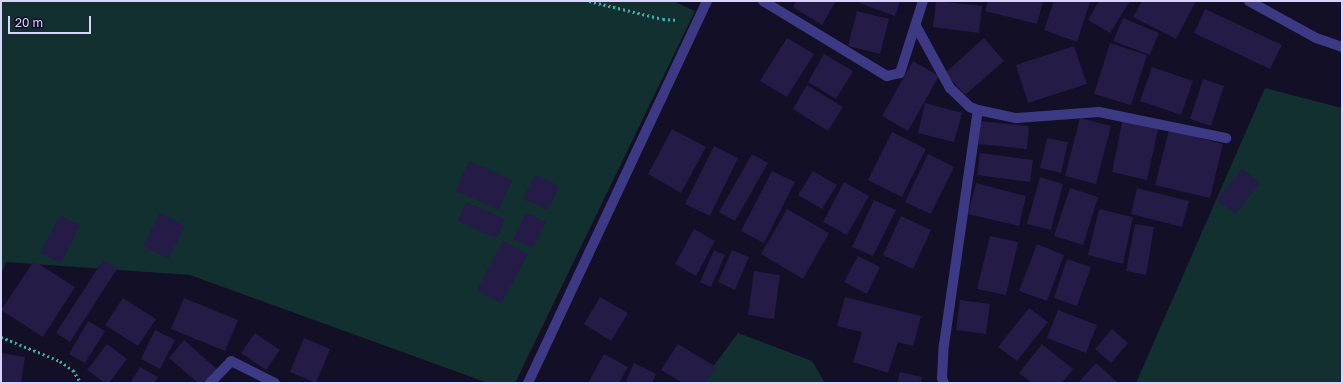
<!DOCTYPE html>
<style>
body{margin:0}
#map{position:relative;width:1343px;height:384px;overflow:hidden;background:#130f26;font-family:"Golos Text",sans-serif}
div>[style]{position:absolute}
.green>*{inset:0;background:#12302f}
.building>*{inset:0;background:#241b47}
.path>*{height:2.5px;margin-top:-1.25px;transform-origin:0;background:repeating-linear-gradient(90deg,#2fb8b0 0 2px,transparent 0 5px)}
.minor>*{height:10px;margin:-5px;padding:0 5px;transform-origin:5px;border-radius:5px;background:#3d3a85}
span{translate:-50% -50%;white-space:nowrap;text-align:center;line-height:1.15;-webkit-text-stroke:3px #130f26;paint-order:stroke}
.frame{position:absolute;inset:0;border:2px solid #d9d4ff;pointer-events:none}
.scale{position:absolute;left:8px;top:16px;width:83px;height:18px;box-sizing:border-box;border:2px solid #d9d4ff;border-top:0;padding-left:5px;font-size:12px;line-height:14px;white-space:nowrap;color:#d9d4ff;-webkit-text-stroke:3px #130f26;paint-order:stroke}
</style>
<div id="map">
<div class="green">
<div style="clip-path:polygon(1px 1px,673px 1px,695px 11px,515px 383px,488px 383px,190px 275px,6px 262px,1px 275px)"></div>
<div style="clip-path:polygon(1265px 88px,1342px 108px,1342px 383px,1136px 383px)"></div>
<div style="clip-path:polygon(738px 333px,812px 361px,825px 383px,701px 383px)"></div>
</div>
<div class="building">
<div style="clip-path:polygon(796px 1px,836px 1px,822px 25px,793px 7px)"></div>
<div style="clip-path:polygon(861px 1px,900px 1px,895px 16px,860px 3px)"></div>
<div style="clip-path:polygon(936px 1px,982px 6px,979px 33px,933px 27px)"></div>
<div style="clip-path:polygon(988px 1px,1043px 1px,1037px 24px,985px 11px)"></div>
<div style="clip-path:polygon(1054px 1px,1090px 2px,1077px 42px,1044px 30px)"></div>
<div style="clip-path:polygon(1099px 1px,1130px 1px,1110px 33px,1088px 20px)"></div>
<div style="clip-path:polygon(1142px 1px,1196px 1px,1176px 39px,1133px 17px)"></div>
<div style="clip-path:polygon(1205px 9px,1282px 45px,1270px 69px,1194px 33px)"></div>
<div style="clip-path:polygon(857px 11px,889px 19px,880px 54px,848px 46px)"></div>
<div style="clip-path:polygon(1123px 18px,1159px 33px,1150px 55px,1113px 41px)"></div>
<div style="clip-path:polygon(787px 38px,814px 54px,787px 97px,760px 81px)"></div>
<div style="clip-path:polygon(984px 38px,1004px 61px,965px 95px,945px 73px)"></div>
<div style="clip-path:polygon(1110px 43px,1147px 55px,1131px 105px,1094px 94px)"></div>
<div style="clip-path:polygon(1074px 46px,1087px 84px,1028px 103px,1016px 65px)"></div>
<div style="clip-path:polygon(824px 54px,853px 71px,836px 99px,808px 82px)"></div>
<div style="clip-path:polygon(913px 61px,939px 76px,908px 131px,882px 116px)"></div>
<div style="clip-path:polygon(1152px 67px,1193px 81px,1181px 115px,1140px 101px)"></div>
<div style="clip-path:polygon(1203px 79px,1224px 86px,1211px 126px,1190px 119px)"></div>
<div style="clip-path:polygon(807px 85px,843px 107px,828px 131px,793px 109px)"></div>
<div style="clip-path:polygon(925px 103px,962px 113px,954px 142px,918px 133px)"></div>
<div style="clip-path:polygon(1080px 118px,1111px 126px,1096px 184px,1065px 176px)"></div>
<div style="clip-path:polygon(1123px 118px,1159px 125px,1147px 180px,1112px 172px)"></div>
<div style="clip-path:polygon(980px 121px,1029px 126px,1027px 149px,978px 144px)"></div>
<div style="clip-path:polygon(672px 129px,706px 147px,681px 193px,648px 174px)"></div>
<div style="clip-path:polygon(1169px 130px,1223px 144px,1210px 198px,1155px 185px)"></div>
<div style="clip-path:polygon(892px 132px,926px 149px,902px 197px,868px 180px)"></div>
<div style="clip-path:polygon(1047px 138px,1068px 142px,1061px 173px,1040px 168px)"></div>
<div style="clip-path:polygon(714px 146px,738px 158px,710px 216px,685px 204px)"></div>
<div style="clip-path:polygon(980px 153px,1033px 160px,1030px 182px,977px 175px)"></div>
<div style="clip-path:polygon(752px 154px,768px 163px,735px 221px,719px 212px)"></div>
<div style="clip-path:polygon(928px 154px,954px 167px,931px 214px,905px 202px)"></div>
<div style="clip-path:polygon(469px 161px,512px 180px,499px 210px,456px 191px)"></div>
<div style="clip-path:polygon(1242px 169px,1260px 183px,1235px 214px,1217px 200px)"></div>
<div style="clip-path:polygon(772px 171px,795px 182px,764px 243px,741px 231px)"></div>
<div style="clip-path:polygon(813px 171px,837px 185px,822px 209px,798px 195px)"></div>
<div style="clip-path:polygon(535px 175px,559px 186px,548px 210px,523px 199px)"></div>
<div style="clip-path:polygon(1040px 177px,1063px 184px,1051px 230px,1027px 224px)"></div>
<div style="clip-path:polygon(844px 182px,869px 196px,847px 235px,823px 222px)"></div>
<div style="clip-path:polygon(976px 183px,1026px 196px,1019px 226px,968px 214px)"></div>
<div style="clip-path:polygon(1070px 188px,1098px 197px,1083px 245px,1054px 236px)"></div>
<div style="clip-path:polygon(1137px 188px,1189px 201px,1182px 227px,1131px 214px)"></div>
<div style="clip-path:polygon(874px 200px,896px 210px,873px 256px,852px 247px)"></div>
<div style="clip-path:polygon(466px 202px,505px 219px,497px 238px,458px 221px)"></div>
<div style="clip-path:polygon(787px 209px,829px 233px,803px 279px,761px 254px)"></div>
<div style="clip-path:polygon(1099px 209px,1133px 217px,1123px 264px,1088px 255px)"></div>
<div style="clip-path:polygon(160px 213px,185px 226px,168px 259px,143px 246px)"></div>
<div style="clip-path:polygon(526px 213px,546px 222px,533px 248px,513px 239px)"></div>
<div style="clip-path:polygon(60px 215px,80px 226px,61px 263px,40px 253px)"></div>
<div style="clip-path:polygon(901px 216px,931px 230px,913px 269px,883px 255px)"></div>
<div style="clip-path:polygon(1135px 224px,1154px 227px,1146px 275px,1126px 271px)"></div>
<div style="clip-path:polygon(694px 229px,715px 241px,696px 276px,675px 264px)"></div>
<div style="clip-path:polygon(990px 236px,1018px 242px,1006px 295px,977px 289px)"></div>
<div style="clip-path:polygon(503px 241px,528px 254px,501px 303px,477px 290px)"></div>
<div style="clip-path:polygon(1037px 244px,1064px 255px,1047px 301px,1019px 291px)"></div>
<div style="clip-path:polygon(714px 250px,725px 255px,711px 287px,700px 282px)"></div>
<div style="clip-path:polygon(732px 250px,749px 257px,735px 290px,718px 282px)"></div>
<div style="clip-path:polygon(858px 256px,880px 267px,867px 294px,844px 282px)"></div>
<div style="clip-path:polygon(1067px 259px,1091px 267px,1077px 306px,1054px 298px)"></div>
<div style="clip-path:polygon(103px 260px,117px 269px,70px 342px,56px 333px)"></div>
<div style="clip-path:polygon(34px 261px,75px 287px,43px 337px,1px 310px)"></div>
<div style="clip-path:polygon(754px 271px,780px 275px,774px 319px,748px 315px)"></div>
<div style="clip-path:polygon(600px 297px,628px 313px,611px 341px,584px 324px)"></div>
<div style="clip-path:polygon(845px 297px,921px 316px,913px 346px,898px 342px,888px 373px,853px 362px,862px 332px,837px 326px)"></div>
<div style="clip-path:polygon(123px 298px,156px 319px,138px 346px,105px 325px)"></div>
<div style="clip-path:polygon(184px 298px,238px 320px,225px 351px,171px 329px)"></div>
<div style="clip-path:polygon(960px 300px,990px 304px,986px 334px,956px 330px)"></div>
<div style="clip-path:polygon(1029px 308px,1048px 322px,1017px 361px,998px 347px)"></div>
<div style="clip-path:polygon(1058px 310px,1097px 325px,1086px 353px,1047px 338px)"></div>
<div style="clip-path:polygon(88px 321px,105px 331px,85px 363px,69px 354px)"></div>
<div style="clip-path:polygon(1112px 329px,1128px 343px,1111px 363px,1095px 349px)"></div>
<div style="clip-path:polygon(155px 330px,175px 340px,160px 369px,141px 359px)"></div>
<div style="clip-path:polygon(255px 333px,280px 350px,266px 370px,241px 353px)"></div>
<div style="clip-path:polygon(304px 338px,330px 349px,316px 383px,290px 372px)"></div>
<div style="clip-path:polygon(184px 340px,219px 371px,209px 383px,198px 383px,169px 358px)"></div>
<div style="clip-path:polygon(107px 344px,127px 359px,109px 383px,105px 383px,87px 370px)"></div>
<div style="clip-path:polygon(678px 344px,716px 367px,706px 383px,683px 383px,661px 370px)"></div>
<div style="clip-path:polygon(1042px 344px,1073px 369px,1062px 383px,1032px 383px,1019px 373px)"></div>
<div style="clip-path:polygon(1px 353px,25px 357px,21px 383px,1px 383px)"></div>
<div style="clip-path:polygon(604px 354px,628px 367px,619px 383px,588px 383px)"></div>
<div style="clip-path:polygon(634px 363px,656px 374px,652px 383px,625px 383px)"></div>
<div style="clip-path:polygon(1096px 363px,1118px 383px,1078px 383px)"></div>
<div style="clip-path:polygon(140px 367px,158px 377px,154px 383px,130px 383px)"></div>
<div style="clip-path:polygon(900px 372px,922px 377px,921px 383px,897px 383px)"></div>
</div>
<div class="path">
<div style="left:589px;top:1px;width:76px;rotate:13.7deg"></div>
<div style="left:663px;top:19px;width:15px;rotate:4deg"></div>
<div style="left:1px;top:337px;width:64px;rotate:22.1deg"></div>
<div style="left:60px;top:361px;width:16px;rotate:35deg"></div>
<div style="left:73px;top:370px;width:15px;rotate:58deg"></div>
</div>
<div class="minor">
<div style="left:763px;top:1px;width:145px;rotate:31.2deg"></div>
<div style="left:887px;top:76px;width:13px;rotate:-13deg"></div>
<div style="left:900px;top:73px;width:76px;rotate:-72.3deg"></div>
<div style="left:1249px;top:1px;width:77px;rotate:28.9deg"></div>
<div style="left:1316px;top:38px;width:28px;rotate:19deg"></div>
<div style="left:916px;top:26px;width:71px;rotate:61.3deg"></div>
<div style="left:950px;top:88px;width:28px;rotate:44deg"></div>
<div style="left:970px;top:107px;width:9px;rotate:21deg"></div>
<div style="left:978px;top:110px;width:40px;rotate:12deg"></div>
<div style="left:1017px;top:118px;width:82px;rotate:-4.2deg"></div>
<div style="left:1099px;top:112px;width:130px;rotate:11.6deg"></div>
<div style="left:210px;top:383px;width:30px;rotate:-46deg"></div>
<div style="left:231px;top:361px;width:49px;rotate:26.6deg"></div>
<div style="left:528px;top:383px;width:422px;rotate:-64.9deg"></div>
<div style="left:944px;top:383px;width:5px;rotate:-112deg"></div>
<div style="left:942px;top:378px;width:33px;rotate:-87deg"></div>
<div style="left:944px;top:345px;width:237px;rotate:-81.8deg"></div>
</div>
<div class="frame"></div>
<div class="scale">20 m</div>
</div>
